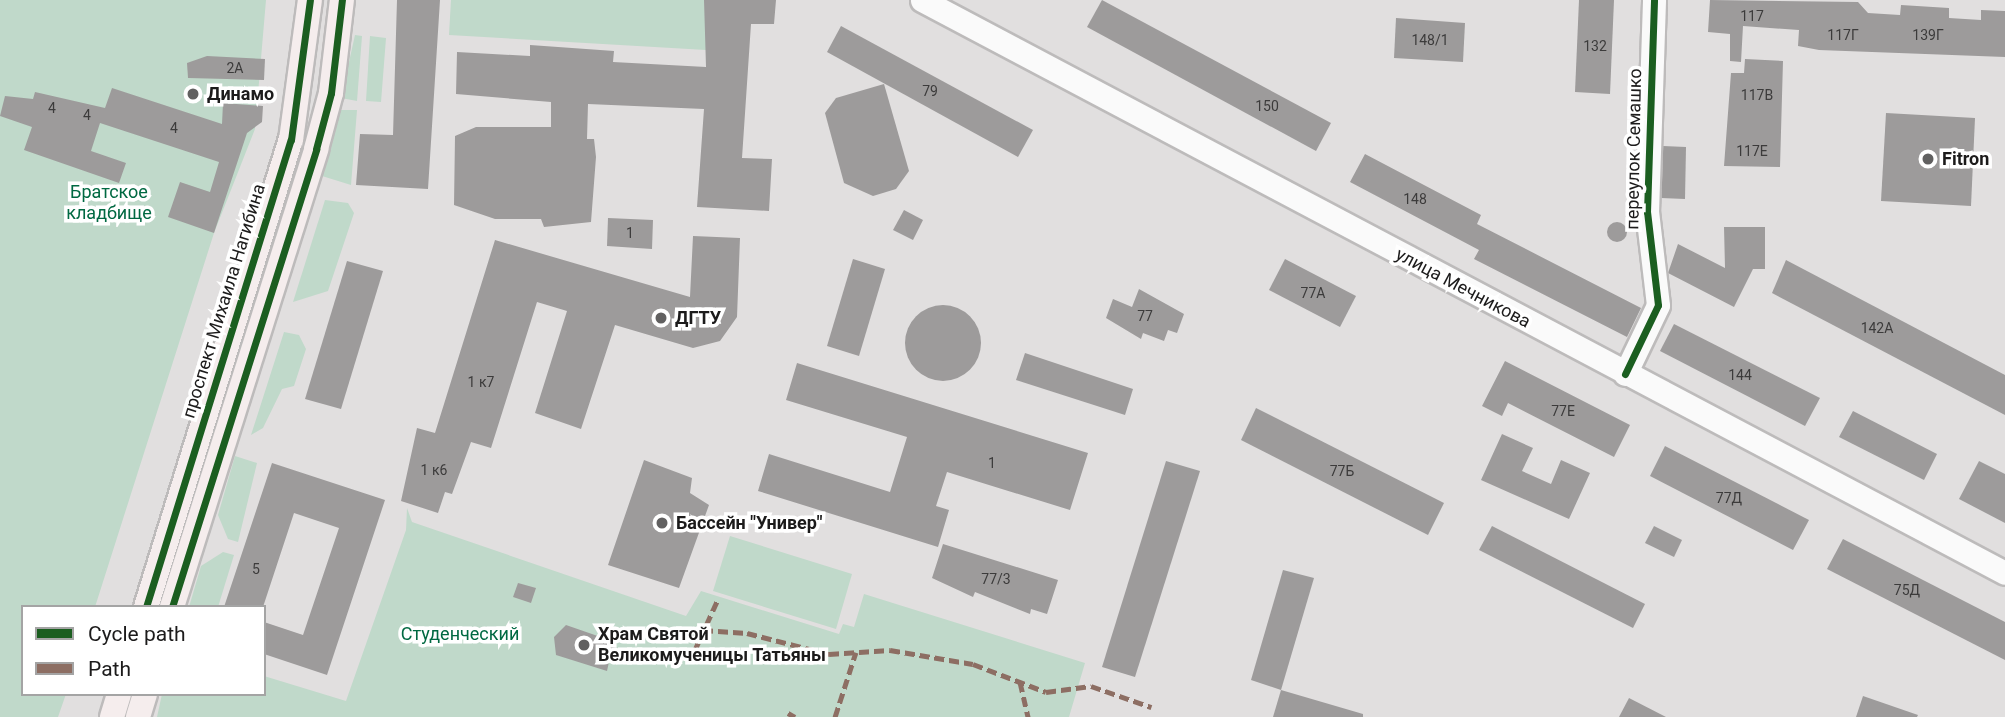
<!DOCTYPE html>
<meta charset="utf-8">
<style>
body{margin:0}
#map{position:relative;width:2005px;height:717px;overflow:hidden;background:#e1dfdf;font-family:Roboto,sans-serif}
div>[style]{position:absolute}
.green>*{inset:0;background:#c0d9ca}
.building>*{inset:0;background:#9d9b9b}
.round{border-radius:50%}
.roads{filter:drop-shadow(2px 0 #bdbbbb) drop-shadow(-2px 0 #bdbbbb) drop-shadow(0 2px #bdbbbb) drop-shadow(0 -2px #bdbbbb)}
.secondary>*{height:23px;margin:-11.5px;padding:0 11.5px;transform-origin:11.5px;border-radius:11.5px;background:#fafafa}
.primary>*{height:24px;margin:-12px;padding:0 12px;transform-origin:12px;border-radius:12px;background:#f5eded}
.quiet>*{height:5px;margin-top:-2.5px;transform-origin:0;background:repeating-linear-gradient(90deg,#8d6e63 0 10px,transparent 0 15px)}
.cycleway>*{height:7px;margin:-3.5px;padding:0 3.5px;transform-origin:3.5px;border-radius:3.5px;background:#1b5e20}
.dots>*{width:19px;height:19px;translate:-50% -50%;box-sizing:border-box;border:4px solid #fff;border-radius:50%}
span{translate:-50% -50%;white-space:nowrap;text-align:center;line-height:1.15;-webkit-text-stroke:7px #fff;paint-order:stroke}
.number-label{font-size:14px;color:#3c3b3b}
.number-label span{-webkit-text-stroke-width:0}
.poi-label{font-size:18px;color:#1c1b1b;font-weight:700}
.left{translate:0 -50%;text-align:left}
.street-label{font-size:18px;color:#1c1b1b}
.park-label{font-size:18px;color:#006942}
.legend{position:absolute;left:21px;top:605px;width:245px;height:91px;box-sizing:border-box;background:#fff;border:2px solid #a4a4a4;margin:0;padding:9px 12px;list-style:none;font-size:21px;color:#1c1b1b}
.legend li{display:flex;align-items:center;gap:14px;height:35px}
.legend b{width:35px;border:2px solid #a4a4a4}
</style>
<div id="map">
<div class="green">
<div style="clip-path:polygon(0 0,266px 0,255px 129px,214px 233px,95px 607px,23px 607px,23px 694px,66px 694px,58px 717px,0 717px)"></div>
<div style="clip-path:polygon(451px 0,709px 0,706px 50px,449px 35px)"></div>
<div style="clip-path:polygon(355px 35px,362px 36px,357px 101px,341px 98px)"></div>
<div style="clip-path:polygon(370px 36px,386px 38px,381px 102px,366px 101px)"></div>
<div style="clip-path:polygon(338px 110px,357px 110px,351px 185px,322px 176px)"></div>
<div style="clip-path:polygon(325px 200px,348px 203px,354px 213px,328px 291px,293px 302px)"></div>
<div style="clip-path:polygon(284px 332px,299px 335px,306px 349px,294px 386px,282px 389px,263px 428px,251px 435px)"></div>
<div style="clip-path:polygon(235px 456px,257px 463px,238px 542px,228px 539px,218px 515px)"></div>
<div style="clip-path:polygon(407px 508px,412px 522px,686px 616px,701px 591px,839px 634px,843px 624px,854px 627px,864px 594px,1085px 663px,1069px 717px,157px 717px,162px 694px,264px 694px,264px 676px,346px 701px,406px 530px)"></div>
<div style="clip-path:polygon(730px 536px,852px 574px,836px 629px,713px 591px)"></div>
<div style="clip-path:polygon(223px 552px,234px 555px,218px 607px,189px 607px,201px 566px)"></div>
</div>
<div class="building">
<div style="clip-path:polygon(397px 0,440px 0,428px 189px,356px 185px,360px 134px,393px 135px)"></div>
<div style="clip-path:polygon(704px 0,776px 0,774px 24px,751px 24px,742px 158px,772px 159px,769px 211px,697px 207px,704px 109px,588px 104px,587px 139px,594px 139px,596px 157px,591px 222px,544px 227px,541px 219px,495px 219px,454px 205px,455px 136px,476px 127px,551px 127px,551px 102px,456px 94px,457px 52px,530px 56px,530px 45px,614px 51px,613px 62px,706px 67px)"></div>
<div style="clip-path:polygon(1102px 0,1331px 123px,1316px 151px,1087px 27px)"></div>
<div style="clip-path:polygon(1579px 0,1614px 0,1610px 94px,1575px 92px)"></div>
<div style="clip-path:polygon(1710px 0,1858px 2px,1868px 13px,1900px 15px,1901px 5px,1949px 8px,1949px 18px,1981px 20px,1981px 10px,2005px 11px,2005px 57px,1819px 50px,1798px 46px,1799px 30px,1743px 26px,1741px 62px,1730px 61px,1730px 34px,1708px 32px)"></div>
<div style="clip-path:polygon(1396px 18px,1465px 23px,1463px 62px,1394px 58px)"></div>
<div style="clip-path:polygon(841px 26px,1033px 130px,1018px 157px,827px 52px)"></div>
<div style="clip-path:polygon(207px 56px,265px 59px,264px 80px,188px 78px,187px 63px)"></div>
<div style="clip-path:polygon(1745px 59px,1783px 61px,1780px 167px,1724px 166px,1731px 73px,1744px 73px)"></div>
<div style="clip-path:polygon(884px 84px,909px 171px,896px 189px,873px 196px,844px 183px,825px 113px,836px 98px)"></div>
<div style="clip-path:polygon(112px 88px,222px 124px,223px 103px,263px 106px,262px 122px,247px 133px,214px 233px,168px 217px,180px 182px,210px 192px,219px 162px,100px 123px,91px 151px,126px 163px,119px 183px,24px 150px,32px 127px,0 116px,5px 96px,33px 99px,35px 92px,105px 108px)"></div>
<div style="clip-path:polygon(1886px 113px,1975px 118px,1971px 206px,1881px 201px)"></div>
<div style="clip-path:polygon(1663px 146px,1686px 147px,1685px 199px,1661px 198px)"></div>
<div style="clip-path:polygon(1365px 154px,1481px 215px,1477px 224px,1641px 308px,1627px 337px,1474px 259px,1479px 250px,1350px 182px)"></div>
<div style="clip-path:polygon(904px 210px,923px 220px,913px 240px,893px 230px)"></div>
<div style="clip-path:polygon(608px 218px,653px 220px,652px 249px,607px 246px)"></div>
<div class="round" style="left:1607px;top:222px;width:20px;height:20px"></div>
<div style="clip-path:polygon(1724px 227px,1765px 227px,1765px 269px,1753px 269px,1734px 307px,1668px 273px,1678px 244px,1725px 268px)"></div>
<div style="clip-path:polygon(693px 236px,740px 238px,737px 317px,720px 341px,693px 348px,615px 325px,581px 429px,535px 413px,567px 311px,537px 302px,491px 448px,471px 442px,452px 494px,445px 492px,438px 513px,401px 501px,417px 428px,435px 433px,495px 240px,690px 297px)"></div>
<div style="clip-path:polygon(853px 259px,885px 269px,859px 356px,827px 346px)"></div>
<div style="clip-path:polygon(1285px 259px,1356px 296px,1340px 327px,1269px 290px)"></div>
<div style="clip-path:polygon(1786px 260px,2005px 375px,2005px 415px,1772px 293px)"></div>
<div style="clip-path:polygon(347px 261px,383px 271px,341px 409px,305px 399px)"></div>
<div style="clip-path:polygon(1139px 289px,1184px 314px,1177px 333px,1168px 330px,1164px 341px,1143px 333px,1141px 339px,1106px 318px,1113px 299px,1132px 307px)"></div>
<div class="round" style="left:905px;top:305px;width:76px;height:76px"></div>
<div style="clip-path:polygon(1674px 324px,1820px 398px,1805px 426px,1660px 351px)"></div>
<div style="clip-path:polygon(1025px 353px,1133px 389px,1125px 415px,1016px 380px)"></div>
<div style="clip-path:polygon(1505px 361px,1630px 425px,1614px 457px,1508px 403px,1502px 416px,1482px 406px)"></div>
<div style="clip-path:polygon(797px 363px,1088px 453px,1070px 510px,947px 472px,936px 506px,949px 510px,938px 547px,758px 491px,769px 454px,890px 492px,907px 437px,786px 400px)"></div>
<div style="clip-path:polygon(1256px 408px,1444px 503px,1428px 535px,1241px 440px)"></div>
<div style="clip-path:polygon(1853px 411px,1937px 454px,1924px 480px,1839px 437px)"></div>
<div style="clip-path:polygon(1502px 434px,1533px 448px,1522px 471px,1551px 484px,1561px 460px,1590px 473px,1569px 519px,1481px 480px)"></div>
<div style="clip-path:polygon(1665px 446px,1809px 520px,1793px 550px,1650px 476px)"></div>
<div style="clip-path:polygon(644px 460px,692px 478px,690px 493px,709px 505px,679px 588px,608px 565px)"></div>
<div style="clip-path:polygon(1166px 461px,1200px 471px,1135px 677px,1102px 667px)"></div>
<div style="clip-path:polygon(1979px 461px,2005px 474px,2005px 523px,1959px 499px)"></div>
<div style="clip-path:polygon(272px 463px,385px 500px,327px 675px,264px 654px,264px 622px,303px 635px,339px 528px,294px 513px,263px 607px,224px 607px)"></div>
<div style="clip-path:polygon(1492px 526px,1645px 604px,1633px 628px,1479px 550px)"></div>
<div style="clip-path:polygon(1654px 526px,1682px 540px,1674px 557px,1645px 543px)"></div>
<div style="clip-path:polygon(1843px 539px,2005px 622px,2005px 660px,1827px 569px)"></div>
<div style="clip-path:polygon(943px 544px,1058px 580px,1047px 614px,1031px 609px,1030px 614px,975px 592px,973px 597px,932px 578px)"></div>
<div style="clip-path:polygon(1283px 570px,1314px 578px,1281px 690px,1251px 680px)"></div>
<div style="clip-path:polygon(518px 583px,536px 588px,531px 603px,513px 597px)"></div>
<div style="clip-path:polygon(566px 625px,615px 642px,616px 664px,609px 662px,607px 671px,556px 655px,554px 637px)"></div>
<div style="clip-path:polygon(1281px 690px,1363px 714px,1363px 717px,1273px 717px)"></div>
<div style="clip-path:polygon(1863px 696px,1918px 715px,1917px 717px,1856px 717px)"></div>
<div style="clip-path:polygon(1629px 698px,1666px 717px,1619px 717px)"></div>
</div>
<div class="roads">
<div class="secondary">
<div style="left:922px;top:0;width:1225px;rotate:27.88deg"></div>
<div style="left:1625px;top:374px;width:76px;rotate:-64.4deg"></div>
<div style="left:1658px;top:305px;width:94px;rotate:-96.7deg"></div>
<div style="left:1647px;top:212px;width:212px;rotate:-88.1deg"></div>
</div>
<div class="primary">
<div style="left:146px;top:607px;width:489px;rotate:-72.8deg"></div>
<div style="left:291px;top:140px;width:141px;rotate:-82.3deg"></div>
<div style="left:172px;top:607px;width:480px;rotate:-72.5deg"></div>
<div style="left:316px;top:149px;width:58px;rotate:-75deg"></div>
<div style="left:331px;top:93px;width:94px;rotate:-83.3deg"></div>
<div style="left:112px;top:717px;width:24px;rotate:-73deg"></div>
<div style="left:138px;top:717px;width:24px;rotate:-73deg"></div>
</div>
</div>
<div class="quiet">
<div style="left:703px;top:630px;width:44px;rotate:3.9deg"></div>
<div style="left:747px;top:633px;width:85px;rotate:14.4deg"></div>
<div style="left:829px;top:654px;width:61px;rotate:-3.8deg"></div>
<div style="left:890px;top:650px;width:84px;rotate:9.6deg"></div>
<div style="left:973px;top:664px;width:78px;rotate:21deg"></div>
<div style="left:1046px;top:692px;width:45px;rotate:-7.6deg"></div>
<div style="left:1091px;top:686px;width:64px;rotate:19.3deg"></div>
<div style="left:694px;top:652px;width:58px;rotate:-65.6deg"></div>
<div style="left:1020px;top:682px;width:36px;rotate:77deg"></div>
<div style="left:788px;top:713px;width:8px;rotate:30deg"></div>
<div style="left:835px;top:717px;width:68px;rotate:-72.1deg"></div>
</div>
<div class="cycleway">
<div style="left:1625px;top:374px;width:76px;rotate:-64.4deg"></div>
<div style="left:1658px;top:305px;width:94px;rotate:-96.7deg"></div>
<div style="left:1647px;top:212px;width:212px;rotate:-88.1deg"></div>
<div style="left:146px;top:607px;width:489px;rotate:-72.8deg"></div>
<div style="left:291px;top:140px;width:141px;rotate:-82.3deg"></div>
<div style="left:172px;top:607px;width:480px;rotate:-72.5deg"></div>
<div style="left:316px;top:149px;width:58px;rotate:-75deg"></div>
<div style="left:331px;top:93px;width:94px;rotate:-83.3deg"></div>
</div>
<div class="dots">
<div style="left:193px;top:94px;background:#616060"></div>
<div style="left:1928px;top:159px;background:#616060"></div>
<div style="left:661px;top:318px;background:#616060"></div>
<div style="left:662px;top:523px;background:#616060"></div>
<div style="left:584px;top:645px;background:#616060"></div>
</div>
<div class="number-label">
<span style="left:1752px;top:16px">117</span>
<span style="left:1843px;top:35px">117Г</span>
<span style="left:1928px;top:35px">139Г</span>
<span style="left:1430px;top:40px">148/1</span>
<span style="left:1595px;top:46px">132</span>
<span style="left:235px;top:68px">2А</span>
<span style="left:930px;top:91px">79</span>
<span style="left:1757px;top:95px">117В</span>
<span style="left:1267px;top:106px">150</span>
<span style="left:52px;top:108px">4</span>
<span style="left:87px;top:115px">4</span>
<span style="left:174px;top:128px">4</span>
<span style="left:1752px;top:151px">117Е</span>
<span style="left:1415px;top:199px">148</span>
<span style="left:630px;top:233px">1</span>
<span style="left:1313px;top:293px">77А</span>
<span style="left:1145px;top:316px">77</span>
<span style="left:1877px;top:328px">142А</span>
<span style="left:1740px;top:375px">144</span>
<span style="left:481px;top:382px">1 к7</span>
<span style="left:1563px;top:411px">77Е</span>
<span style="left:992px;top:463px">1</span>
<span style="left:434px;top:470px">1 к6</span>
<span style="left:1342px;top:471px">77Б</span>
<span style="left:1729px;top:498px">77Д</span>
<span style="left:256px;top:569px">5</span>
<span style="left:996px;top:579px">77/3</span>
<span style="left:1907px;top:590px">75Д</span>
</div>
<div class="poi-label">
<span class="left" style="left:207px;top:94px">Динамо</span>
<span class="left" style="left:1942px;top:159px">Fitron</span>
<span class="left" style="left:675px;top:318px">ДГТУ</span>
<span class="left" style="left:676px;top:523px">Бассейн "Универ"</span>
<span class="left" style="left:598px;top:645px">Храм Святой<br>Великомученицы Татьяны</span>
</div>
<div class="street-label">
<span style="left:1634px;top:149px;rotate:-89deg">переулок Семашко</span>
<span style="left:1463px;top:288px;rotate:28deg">улица Мечникова</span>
<span style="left:224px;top:301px;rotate:-73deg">проспект Михаила Нагибина</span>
</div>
<div class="park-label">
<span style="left:109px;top:203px">Братское<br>кладбище</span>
<span style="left:460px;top:634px">Студенческий</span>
</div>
<ul class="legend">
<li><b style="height:9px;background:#1b5e20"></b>Cycle path</li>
<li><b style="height:9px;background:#8d6e63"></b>Path</li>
</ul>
</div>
